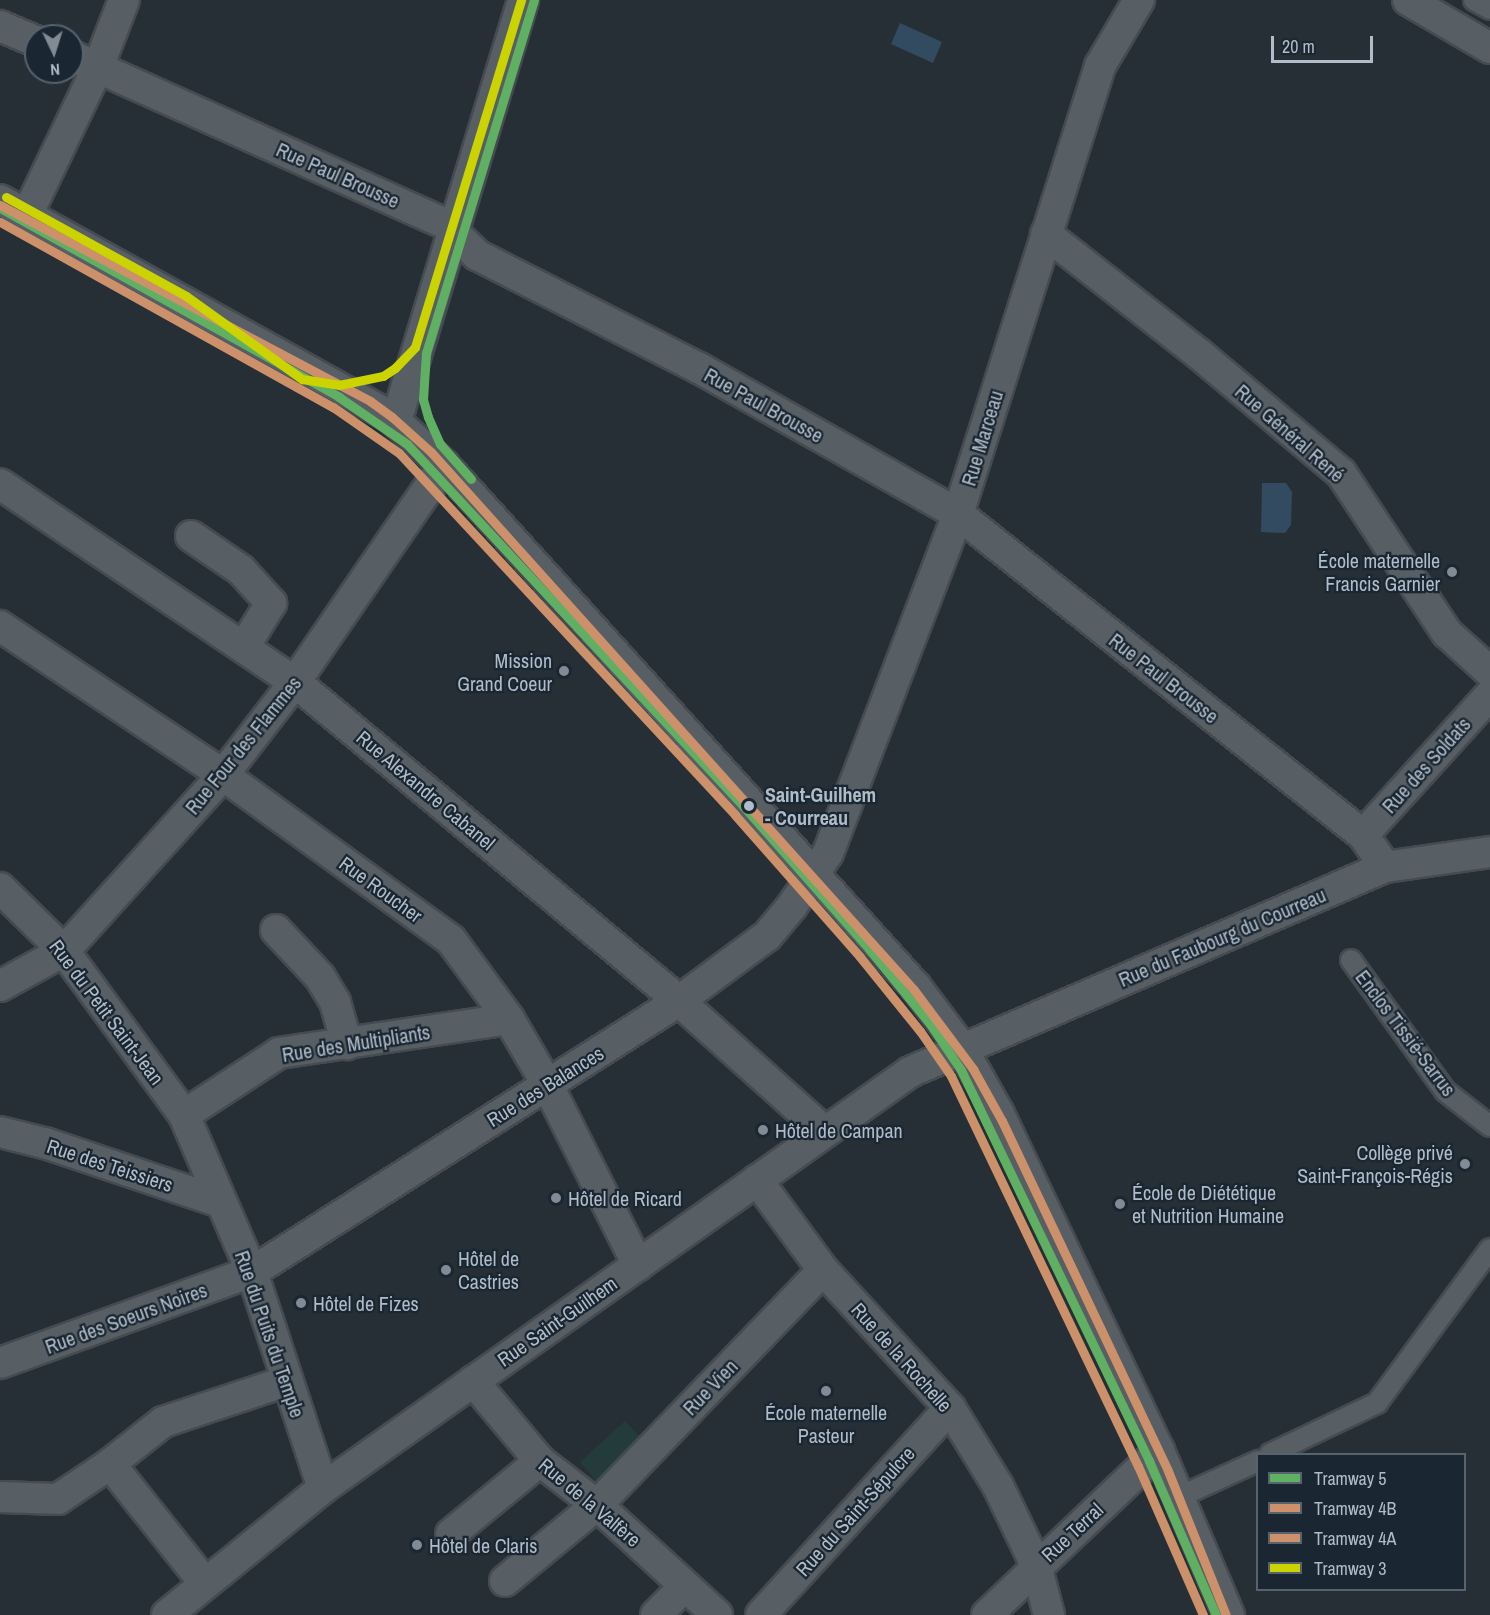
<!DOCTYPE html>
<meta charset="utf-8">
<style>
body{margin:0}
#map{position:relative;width:1490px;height:1615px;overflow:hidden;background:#272f36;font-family:"Archivo Narrow",sans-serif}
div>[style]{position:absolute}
.green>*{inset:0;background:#243b3c}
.water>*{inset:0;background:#334b60}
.roads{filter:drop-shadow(2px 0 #454b51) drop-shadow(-2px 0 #454b51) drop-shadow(0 2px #454b51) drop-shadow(0 -2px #454b51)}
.service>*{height:20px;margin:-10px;padding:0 10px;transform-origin:10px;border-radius:10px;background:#575e64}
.pedestrian>*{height:30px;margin:-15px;padding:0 15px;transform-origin:15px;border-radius:15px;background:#575e64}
.tram-1>*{height:9px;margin:-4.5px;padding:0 4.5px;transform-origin:4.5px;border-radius:4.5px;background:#60b064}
.tram-2>*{height:9px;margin:-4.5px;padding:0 4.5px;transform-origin:4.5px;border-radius:4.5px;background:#cc916a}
.tram-3>*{height:9px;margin:-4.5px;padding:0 4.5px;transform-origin:4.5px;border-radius:4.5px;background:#cc916a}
.tram-4>*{height:9px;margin:-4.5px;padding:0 4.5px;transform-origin:4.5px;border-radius:4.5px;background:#cbd300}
.dots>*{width:16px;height:16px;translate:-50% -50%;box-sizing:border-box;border:3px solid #1a2631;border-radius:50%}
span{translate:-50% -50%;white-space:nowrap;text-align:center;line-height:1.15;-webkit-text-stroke:4.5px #1a2631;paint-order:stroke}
.street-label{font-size:20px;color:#b0bcc8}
.poi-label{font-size:20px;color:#b0bcc8}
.right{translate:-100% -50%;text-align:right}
.left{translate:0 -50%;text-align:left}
.stop-label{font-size:20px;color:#b0bcc8;font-weight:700}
.legend{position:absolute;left:1256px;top:1453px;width:210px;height:138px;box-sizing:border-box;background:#1a2631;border:2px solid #56626d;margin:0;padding:8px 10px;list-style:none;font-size:18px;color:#b0bcc8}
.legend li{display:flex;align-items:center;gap:12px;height:30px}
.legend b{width:30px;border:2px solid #56626d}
.north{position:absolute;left:24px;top:24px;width:60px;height:60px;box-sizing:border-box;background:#1a2631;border:2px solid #56626d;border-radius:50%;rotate:176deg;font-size:16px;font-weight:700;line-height:24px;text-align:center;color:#b0bcc8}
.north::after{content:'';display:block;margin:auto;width:21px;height:27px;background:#808b95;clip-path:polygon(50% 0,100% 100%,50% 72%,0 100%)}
.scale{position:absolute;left:1271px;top:36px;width:102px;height:27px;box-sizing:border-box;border:3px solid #b0bcc8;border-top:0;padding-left:8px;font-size:18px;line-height:21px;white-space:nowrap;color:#b0bcc8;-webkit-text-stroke:4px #1a2631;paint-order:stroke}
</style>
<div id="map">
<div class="green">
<div style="clip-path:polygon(625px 1421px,643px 1440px,596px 1481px,580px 1462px)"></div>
</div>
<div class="water">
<div style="clip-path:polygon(900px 23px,942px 42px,933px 63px,891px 44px)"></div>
<div style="clip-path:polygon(1262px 483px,1286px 483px,1292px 492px,1291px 525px,1285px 533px,1261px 532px)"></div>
</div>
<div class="roads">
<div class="service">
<div style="left:1474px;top:0;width:18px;rotate:29deg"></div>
<div style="left:1351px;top:960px;width:161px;rotate:54.3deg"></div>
<div style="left:1445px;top:1091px;width:57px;rotate:37.9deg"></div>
<div style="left:1270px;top:1454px;width:119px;rotate:-25.5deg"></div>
<div style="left:1377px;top:1403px;width:191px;rotate:-53.7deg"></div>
<div style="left:1179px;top:1497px;width:87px;rotate:-24.5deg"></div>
</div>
<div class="pedestrian">
<div style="left:1408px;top:0;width:95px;rotate:30.3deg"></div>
<div style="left:0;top:26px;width:39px;rotate:23deg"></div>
<div style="left:72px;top:56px;width:409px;rotate:24.2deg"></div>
<div style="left:445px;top:224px;width:45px;rotate:44.1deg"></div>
<div style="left:477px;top:255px;width:249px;rotate:27deg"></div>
<div style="left:699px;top:368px;width:297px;rotate:29.4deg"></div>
<div style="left:958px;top:514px;width:517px;rotate:38.4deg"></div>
<div style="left:1363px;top:835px;width:39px;rotate:55deg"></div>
<div style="left:0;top:200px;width:447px;rotate:29deg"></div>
<div style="left:391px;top:417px;width:72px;rotate:42.2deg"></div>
<div style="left:444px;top:465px;width:704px;rotate:47.88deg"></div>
<div style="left:916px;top:987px;width:76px;rotate:53deg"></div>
<div style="left:962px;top:1048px;width:76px;rotate:60.7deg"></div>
<div style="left:999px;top:1114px;width:373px;rotate:64.6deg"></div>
<div style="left:1159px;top:1451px;width:178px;rotate:66.9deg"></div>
<div style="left:27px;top:215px;width:164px;rotate:-64.4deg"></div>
<div style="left:98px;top:67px;width:72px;rotate:-68.8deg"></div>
<div style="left:1046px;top:234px;width:194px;rotate:38.1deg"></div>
<div style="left:1199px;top:354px;width:185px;rotate:40deg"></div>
<div style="left:1341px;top:473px;width:192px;rotate:56.5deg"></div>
<div style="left:1447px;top:633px;width:58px;rotate:42.2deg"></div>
<div style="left:391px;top:417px;width:13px;rotate:-45deg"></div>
<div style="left:400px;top:408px;width:426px;rotate:-73.2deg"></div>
<div style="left:0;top:484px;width:355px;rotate:33.9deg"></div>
<div style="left:295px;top:682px;width:499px;rotate:39.7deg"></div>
<div style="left:679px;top:1001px;width:196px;rotate:41.9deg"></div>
<div style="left:191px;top:536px;width:60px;rotate:34.2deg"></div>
<div style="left:241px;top:570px;width:45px;rotate:47.7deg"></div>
<div style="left:271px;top:603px;width:52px;rotate:121.5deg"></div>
<div style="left:0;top:626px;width:268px;rotate:33.7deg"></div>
<div style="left:223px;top:775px;width:281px;rotate:35.9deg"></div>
<div style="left:451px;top:940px;width:98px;rotate:53.7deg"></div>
<div style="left:509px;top:1019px;width:75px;rotate:59.7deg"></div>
<div style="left:547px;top:1084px;width:203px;rotate:63.3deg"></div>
<div style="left:1363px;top:835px;width:189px;rotate:-47.8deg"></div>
<div style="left:0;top:888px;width:90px;rotate:44.5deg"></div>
<div style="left:64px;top:951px;width:203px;rotate:53.8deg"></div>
<div style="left:184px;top:1115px;width:171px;rotate:66.6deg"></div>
<div style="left:252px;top:1272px;width:227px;rotate:71.8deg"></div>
<div style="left:276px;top:930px;width:64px;rotate:46.9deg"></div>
<div style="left:320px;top:977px;width:29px;rotate:59deg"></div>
<div style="left:335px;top:1002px;width:44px;rotate:74.1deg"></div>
<div style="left:0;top:986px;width:73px;rotate:-28.7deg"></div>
<div style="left:64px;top:951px;width:237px;rotate:-47.9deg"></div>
<div style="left:223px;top:775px;width:118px;rotate:-52.3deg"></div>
<div style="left:295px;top:682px;width:263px;rotate:-55.5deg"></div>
<div style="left:184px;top:1115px;width:113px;rotate:-33.1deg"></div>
<div style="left:279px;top:1053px;width:232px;rotate:-8.4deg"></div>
<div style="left:0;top:1132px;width:49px;rotate:14deg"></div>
<div style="left:48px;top:1144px;width:182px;rotate:18.6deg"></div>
<div style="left:757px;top:1180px;width:112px;rotate:53.7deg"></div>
<div style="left:823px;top:1270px;width:188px;rotate:47.4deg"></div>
<div style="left:950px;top:1408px;width:92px;rotate:58.4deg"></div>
<div style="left:998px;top:1486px;width:88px;rotate:64.3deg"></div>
<div style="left:1036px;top:1565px;width:52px;rotate:75.4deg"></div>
<div style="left:0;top:1363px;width:268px;rotate:-19.9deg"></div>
<div style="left:252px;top:1272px;width:506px;rotate:-32.4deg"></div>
<div style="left:679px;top:1001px;width:109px;rotate:-36.5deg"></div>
<div style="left:767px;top:936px;width:39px;rotate:-50deg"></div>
<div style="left:792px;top:906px;width:64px;rotate:-55.8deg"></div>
<div style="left:828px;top:853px;width:363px;rotate:-69deg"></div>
<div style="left:958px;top:514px;width:470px;rotate:-72.4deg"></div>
<div style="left:1100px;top:66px;width:77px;rotate:-59.4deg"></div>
<div style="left:473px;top:1381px;width:104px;rotate:50.1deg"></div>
<div style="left:540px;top:1461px;width:72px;rotate:37.7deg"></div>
<div style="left:597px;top:1505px;width:163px;rotate:42.5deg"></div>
<div style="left:110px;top:1464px;width:151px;rotate:51.5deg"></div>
<div style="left:0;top:1497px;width:58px;rotate:2deg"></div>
<div style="left:58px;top:1499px;width:63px;rotate:-33.9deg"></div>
<div style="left:110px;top:1464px;width:68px;rotate:-38.4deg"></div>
<div style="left:163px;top:1422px;width:131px;rotate:-18.3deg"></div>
<div style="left:451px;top:1534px;width:115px;rotate:-39.4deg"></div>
<div style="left:505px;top:1581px;width:119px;rotate:-39.6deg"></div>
<div style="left:597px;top:1505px;width:326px;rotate:-46.1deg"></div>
<div style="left:167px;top:1615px;width:201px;rotate:-39.1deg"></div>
<div style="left:323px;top:1488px;width:719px;rotate:-35.32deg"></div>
<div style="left:910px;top:1072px;width:517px;rotate:-23.34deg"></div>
<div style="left:1385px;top:867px;width:106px;rotate:-8.1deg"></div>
<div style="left:656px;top:1615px;width:41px;rotate:-45deg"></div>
<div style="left:761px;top:1615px;width:280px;rotate:-47.6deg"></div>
<div style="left:987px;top:1615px;width:238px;rotate:-43.6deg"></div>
</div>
</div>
<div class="tram-1">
<div style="left:0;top:208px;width:388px;rotate:29.1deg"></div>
<div style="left:339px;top:397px;width:83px;rotate:34.7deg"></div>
<div style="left:407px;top:444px;width:495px;rotate:47.1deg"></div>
<div style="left:744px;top:807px;width:189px;rotate:48.6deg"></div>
<div style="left:869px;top:949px;width:97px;rotate:50.9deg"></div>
<div style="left:930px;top:1024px;width:55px;rotate:56deg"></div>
<div style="left:961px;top:1070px;width:434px;rotate:64.3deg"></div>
<div style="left:1149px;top:1461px;width:168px;rotate:66.5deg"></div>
<div style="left:471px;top:479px;width:47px;rotate:-131.5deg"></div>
<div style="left:440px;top:444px;width:30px;rotate:-114deg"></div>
<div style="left:428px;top:417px;width:19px;rotate:-106deg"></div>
<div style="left:423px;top:399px;width:46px;rotate:-86.3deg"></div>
<div style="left:426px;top:353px;width:369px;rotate:-73deg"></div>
</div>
<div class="tram-2">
<div style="left:0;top:205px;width:419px;rotate:27.9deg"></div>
<div style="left:370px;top:401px;width:27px;rotate:36deg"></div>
<div style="left:392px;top:417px;width:52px;rotate:41.9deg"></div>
<div style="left:431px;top:452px;width:723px;rotate:48.08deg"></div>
<div style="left:914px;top:990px;width:99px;rotate:53.2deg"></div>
<div style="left:973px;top:1069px;width:60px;rotate:60.9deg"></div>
<div style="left:1002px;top:1121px;width:387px;rotate:64.6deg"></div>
<div style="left:1168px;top:1471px;width:155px;rotate:68.1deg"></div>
</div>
<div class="tram-3">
<div style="left:0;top:222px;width:381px;rotate:29.1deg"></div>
<div style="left:333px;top:407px;width:80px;rotate:34.9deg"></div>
<div style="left:399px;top:453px;width:494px;rotate:47.1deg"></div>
<div style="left:735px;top:815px;width:189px;rotate:48.6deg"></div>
<div style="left:860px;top:957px;width:95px;rotate:51deg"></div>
<div style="left:920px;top:1031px;width:55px;rotate:55.4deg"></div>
<div style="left:951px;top:1076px;width:433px;rotate:64.4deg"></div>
<div style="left:1138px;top:1466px;width:163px;rotate:66.4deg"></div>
</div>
<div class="tram-4">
<div style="left:6px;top:197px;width:205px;rotate:28.8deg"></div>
<div style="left:186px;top:296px;width:143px;rotate:35.6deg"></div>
<div style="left:302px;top:379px;width:37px;rotate:9deg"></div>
<div style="left:339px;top:385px;width:45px;rotate:-11.6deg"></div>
<div style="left:383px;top:376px;width:14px;rotate:-34deg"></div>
<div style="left:395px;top:368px;width:29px;rotate:-46deg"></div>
<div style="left:415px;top:347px;width:363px;rotate:-73deg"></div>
</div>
<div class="dots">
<div style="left:1452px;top:572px;background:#808b95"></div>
<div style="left:564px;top:671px;background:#808b95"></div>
<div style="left:749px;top:806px;background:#b0bcc8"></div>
<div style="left:763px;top:1130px;background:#808b95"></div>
<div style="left:1465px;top:1164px;background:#808b95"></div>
<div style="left:556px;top:1198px;background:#808b95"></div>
<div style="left:1120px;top:1204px;background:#808b95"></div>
<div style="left:446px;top:1270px;background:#808b95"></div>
<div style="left:301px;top:1303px;background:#808b95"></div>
<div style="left:826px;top:1391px;background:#808b95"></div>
<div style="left:417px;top:1545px;background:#808b95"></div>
</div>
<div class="street-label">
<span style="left:338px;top:175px;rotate:24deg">Rue Paul Brousse</span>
<span style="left:764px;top:405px;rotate:29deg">Rue Paul Brousse</span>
<span style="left:1290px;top:433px;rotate:41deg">Rue Général René</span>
<span style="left:982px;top:438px;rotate:-73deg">Rue Marceau</span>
<span style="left:1164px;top:678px;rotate:38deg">Rue Paul Brousse</span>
<span style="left:243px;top:745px;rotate:-51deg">Rue Four des Flammes</span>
<span style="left:1426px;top:765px;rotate:-48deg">Rue des Soldats</span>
<span style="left:426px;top:790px;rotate:40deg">Rue Alexandre Cabanel</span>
<span style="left:381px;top:889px;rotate:36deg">Rue Roucher</span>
<span style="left:1222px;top:937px;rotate:-23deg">Rue du Faubourg du Courreau</span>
<span style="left:107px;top:1012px;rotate:53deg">Rue du Petit Saint-Jean</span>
<span style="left:1406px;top:1033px;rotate:53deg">Enclos Tissié-Sarrus</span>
<span style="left:356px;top:1043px;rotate:-9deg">Rue des Multipliants</span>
<span style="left:545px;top:1086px;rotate:-32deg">Rue des Balances</span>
<span style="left:110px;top:1165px;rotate:18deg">Rue des Teissiers</span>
<span style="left:126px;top:1318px;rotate:-20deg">Rue des Soeurs Noires</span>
<span style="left:557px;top:1321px;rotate:-35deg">Rue Saint-Guilhem</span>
<span style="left:270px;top:1334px;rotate:71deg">Rue du Puits du Temple</span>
<span style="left:902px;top:1357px;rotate:48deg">Rue de la Rochelle</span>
<span style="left:710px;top:1387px;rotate:-46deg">Rue Vien</span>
<span style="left:590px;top:1502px;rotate:40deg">Rue de la Valfère</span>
<span style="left:855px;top:1511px;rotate:-48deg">Rue du Saint-Sépulcre</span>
<span style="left:1072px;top:1532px;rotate:-43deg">Rue Terral</span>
</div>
<div class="poi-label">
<span class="right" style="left:1440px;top:572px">École maternelle<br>Francis Garnier</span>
<span class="right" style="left:552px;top:672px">Mission<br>Grand Coeur</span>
<span class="left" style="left:775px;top:1130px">Hôtel de Campan</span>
<span class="right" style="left:1453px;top:1164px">Collège privé<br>Saint-François-Régis</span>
<span class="left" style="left:1132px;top:1204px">École de Diététique<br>et Nutrition Humaine</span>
<span class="left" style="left:568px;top:1198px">Hôtel de Ricard</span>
<span class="left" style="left:458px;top:1270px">Hôtel de<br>Castries</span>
<span class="left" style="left:313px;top:1303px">Hôtel de Fizes</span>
<span style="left:826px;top:1424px">École maternelle<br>Pasteur</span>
<span class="left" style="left:429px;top:1545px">Hôtel de Claris</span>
</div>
<div class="stop-label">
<span class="left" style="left:765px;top:806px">Saint-Guilhem<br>- Courreau</span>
</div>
<ul class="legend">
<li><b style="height:8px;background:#60b064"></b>Tramway 5</li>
<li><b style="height:8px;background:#cc916a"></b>Tramway 4B</li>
<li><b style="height:8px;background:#cc916a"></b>Tramway 4A</li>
<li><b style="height:8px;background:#cbd300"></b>Tramway 3</li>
</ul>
<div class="north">N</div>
<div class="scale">20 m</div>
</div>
